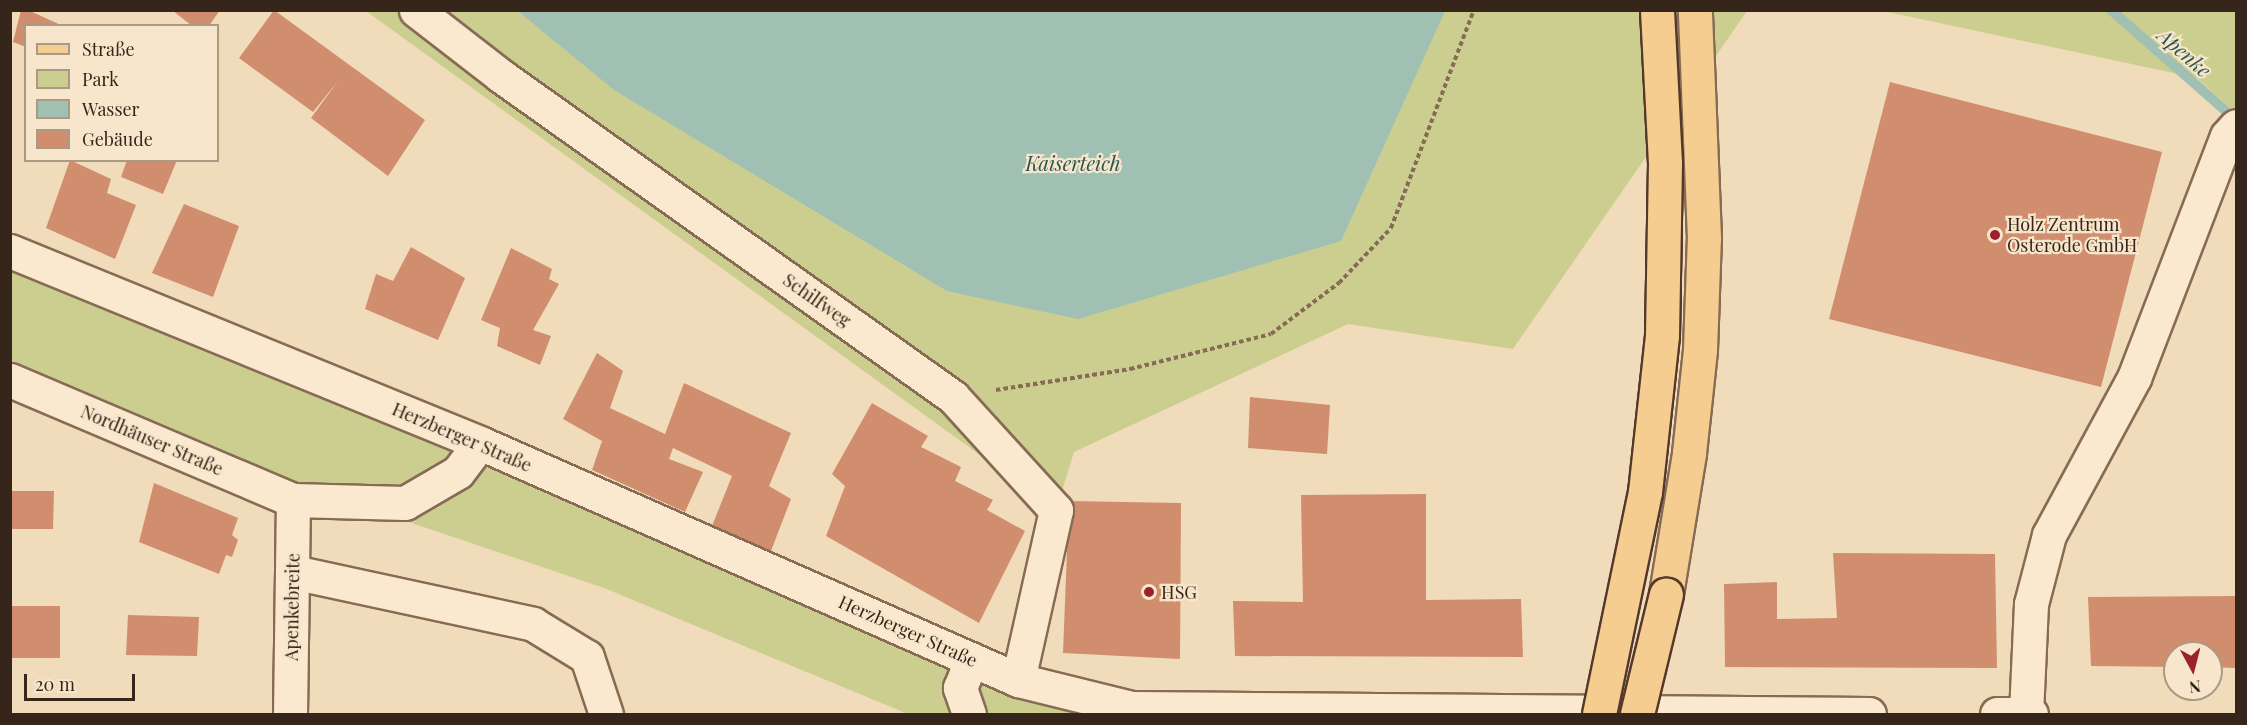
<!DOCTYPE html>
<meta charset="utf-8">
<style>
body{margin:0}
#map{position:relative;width:2247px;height:725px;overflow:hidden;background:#f0dbbb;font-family:"Playfair Display",serif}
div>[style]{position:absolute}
.green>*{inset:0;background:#ccce8f}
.water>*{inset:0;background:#a0c0b4}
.stream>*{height:10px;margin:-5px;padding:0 5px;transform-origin:5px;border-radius:5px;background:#a0c0b4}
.building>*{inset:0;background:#d08e6f}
.path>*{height:4px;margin-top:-2px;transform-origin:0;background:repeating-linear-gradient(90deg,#876b55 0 4.5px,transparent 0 7.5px)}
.roads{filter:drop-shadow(2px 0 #876b55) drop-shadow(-2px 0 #876b55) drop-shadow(0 2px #876b55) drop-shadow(0 -2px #876b55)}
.minor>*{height:33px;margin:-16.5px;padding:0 16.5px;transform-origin:16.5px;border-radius:16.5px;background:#fae9cf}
.major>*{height:33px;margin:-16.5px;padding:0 16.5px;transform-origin:16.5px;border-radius:16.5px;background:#f6cd90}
.bridges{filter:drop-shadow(2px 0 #54392a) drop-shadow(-2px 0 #54392a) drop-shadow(0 2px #54392a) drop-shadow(0 -2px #54392a)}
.major-bridge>*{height:33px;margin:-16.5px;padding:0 16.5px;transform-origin:16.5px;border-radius:16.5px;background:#f6cd90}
.dots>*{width:16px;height:16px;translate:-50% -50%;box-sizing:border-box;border:3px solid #f7e6cb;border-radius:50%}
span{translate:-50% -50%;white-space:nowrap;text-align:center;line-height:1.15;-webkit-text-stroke:4.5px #f7e6cb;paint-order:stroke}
.poi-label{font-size:18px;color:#36251a}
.left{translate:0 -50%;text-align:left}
.street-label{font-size:18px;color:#36251a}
.water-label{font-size:20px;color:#29564f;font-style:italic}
.frame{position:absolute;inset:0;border:12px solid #36251a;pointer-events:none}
.legend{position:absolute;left:24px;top:24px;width:195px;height:138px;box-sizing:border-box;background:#f7e6cb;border:2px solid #aa9984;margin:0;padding:8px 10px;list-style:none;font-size:18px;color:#36251a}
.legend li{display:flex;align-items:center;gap:12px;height:30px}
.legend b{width:30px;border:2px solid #aa9984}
.north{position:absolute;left:2163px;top:641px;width:60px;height:60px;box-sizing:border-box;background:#f7e6cb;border:2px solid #aa9984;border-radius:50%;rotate:173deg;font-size:16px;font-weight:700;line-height:24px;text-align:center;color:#36251a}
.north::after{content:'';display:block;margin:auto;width:21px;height:27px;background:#99222e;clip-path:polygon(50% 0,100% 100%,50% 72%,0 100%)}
.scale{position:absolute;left:24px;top:674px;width:111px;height:27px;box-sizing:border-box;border:3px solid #36251a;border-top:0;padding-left:8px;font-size:18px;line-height:21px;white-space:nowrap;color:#36251a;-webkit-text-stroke:4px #f7e6cb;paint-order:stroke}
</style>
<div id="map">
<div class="green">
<div style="clip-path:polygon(366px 11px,1747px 11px,1513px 349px,1348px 324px,1074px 452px,1056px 510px)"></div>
<div style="clip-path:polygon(1883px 11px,2236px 11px,2236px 113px,2197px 78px)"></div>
<div style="clip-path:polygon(10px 251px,1146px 714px,908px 714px,604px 588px,394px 517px,293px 500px,11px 380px)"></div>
</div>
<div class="water">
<div style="clip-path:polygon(518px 11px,1445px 11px,1341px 241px,1078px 319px,947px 291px,614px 90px)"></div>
</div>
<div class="stream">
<div style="left:2111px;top:10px;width:167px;rotate:41.3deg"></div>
</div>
<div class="building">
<div style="clip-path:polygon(21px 10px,28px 10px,63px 26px,26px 26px,26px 47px,13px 42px)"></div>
<div style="clip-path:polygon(172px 10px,220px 10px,209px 26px,192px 26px)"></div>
<div style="clip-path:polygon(274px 10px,425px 120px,388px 176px,311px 118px,338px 81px,313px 112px,239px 58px)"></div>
<div style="clip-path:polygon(1890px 82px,2162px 152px,2101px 387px,1829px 319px)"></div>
<div style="clip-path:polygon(70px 160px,111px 179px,107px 193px,136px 205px,115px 259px,46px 228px)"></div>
<div style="clip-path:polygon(127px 160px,177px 160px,163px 194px,121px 177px)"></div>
<div style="clip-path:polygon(184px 204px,239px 226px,213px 297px,152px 273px)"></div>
<div style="clip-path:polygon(411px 247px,465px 278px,438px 340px,365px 309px,376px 274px,393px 281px)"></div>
<div style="clip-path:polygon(511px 248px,552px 269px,549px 279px,559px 284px,533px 330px,551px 336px,540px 365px,497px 346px,500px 328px,481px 320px)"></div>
<div style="clip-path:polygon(597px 353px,623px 371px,610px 408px,665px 434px,684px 383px,791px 433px,769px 486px,791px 499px,769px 556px,710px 531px,732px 476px,673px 448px,669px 459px,703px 472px,685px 512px,592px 470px,602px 441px,563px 419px)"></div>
<div style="clip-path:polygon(1250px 397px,1330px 405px,1327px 454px,1248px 448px)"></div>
<div style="clip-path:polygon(872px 403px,928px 436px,921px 447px,961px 467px,955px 481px,993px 500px,987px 510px,1025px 531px,979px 623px,826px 536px,845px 486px,832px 474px)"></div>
<div style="clip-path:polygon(154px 483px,238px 518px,232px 535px,238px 540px,232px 557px,226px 555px,219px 574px,139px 542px)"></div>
<div style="clip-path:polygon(10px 491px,54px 491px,53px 529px,10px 529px)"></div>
<div style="clip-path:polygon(1426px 494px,1426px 600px,1521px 599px,1523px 657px,1235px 656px,1233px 601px,1303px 602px,1301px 495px)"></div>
<div style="clip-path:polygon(1069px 501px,1181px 503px,1180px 659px,1063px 653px)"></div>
<div style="clip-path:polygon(1833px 553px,1995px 554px,1997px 668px,1725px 667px,1724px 584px,1777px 582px,1777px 619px,1837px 618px)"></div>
<div style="clip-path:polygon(2236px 596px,2236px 668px,2211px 667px,2211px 653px,2175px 653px,2175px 667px,2091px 666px,2088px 597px)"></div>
<div style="clip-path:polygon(10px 606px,60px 606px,60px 658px,10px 658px)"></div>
<div style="clip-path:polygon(128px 615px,199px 617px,197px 656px,126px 655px)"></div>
</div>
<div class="path">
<div style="left:996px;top:390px;width:136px;rotate:-8.9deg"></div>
<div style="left:1130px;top:369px;width:145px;rotate:-13.9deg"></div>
<div style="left:1271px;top:334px;width:85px;rotate:-36.9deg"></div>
<div style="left:1339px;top:283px;width:76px;rotate:-46.6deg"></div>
<div style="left:1391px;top:228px;width:233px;rotate:-69.2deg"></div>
</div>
<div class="roads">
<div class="minor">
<div style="left:416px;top:10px;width:108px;rotate:37.8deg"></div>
<div style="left:501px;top:76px;width:554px;rotate:35.38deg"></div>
<div style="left:953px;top:397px;width:153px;rotate:47.7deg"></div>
<div style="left:1056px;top:510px;width:174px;rotate:102.6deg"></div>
<div style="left:10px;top:251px;width:508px;rotate:22.22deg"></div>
<div style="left:480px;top:443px;width:588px;rotate:23.77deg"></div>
<div style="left:1018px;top:680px;width:117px;rotate:13.8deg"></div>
<div style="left:1132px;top:708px;width:737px;rotate:0.47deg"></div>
<div style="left:10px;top:380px;width:307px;rotate:23deg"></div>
<div style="left:293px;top:500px;width:112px;rotate:1.5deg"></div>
<div style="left:405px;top:503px;width:61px;rotate:-30.3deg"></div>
<div style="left:458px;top:472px;width:36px;rotate:-53deg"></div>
<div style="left:293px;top:572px;width:246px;rotate:12.2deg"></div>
<div style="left:533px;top:624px;width:63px;rotate:31.4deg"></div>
<div style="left:587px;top:657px;width:60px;rotate:71.6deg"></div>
<div style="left:290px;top:714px;width:214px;rotate:-89.2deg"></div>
<div style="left:969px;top:714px;width:28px;rotate:-109deg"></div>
<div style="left:960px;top:688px;width:31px;rotate:-68deg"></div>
<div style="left:1997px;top:714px;width:34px"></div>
<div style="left:2026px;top:714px;width:110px;rotate:-87.4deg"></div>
<div style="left:2031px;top:604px;width:71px;rotate:-75.4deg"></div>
<div style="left:2049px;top:535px;width:179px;rotate:-61.6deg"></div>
<div style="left:2134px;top:378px;width:259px;rotate:-69deg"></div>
<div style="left:2227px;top:136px;width:13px;rotate:-48deg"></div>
</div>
<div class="major">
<div style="left:1666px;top:594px;width:143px;rotate:-80.7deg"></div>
<div style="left:1689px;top:453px;width:104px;rotate:-83.9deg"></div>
<div style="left:1700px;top:350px;width:112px;rotate:-88deg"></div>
<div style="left:1704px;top:238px;width:228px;rotate:-92.3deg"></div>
</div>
</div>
<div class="bridges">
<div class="major-bridge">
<div style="left:1599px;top:714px;width:227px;rotate:-78.3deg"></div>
<div style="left:1645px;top:492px;width:158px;rotate:-83.8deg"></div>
<div style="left:1662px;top:335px;width:172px;rotate:-89deg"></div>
<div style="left:1665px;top:163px;width:153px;rotate:-93deg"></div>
<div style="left:1637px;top:714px;width:123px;rotate:-76.4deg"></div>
</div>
</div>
<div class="dots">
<div style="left:1995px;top:235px;background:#99222e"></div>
<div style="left:1149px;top:592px;background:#99222e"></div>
</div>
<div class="poi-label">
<span class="left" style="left:2007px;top:235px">Holz Zentrum<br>Osterode GmbH</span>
<span class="left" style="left:1161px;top:592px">HSG</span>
</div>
<div class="street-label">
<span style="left:817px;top:300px;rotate:35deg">Schilfweg</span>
<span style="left:462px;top:437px;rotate:23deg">Herzberger Straße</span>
<span style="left:152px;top:440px;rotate:23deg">Nordhäuser Straße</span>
<span style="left:292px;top:607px;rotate:-89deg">Apenkebreite</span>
<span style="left:908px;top:631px;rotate:24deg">Herzberger Straße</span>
</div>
<div class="water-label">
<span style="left:2185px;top:52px;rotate:41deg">Apenke</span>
<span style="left:1073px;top:162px">Kaiserteich</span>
</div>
<div class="frame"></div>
<ul class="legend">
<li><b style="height:8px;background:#f6cd90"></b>Straße</li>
<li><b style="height:16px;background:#ccce8f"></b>Park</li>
<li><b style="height:16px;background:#a0c0b4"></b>Wasser</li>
<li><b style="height:16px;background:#d08e6f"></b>Gebäude</li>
</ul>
<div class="north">N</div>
<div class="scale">20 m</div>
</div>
